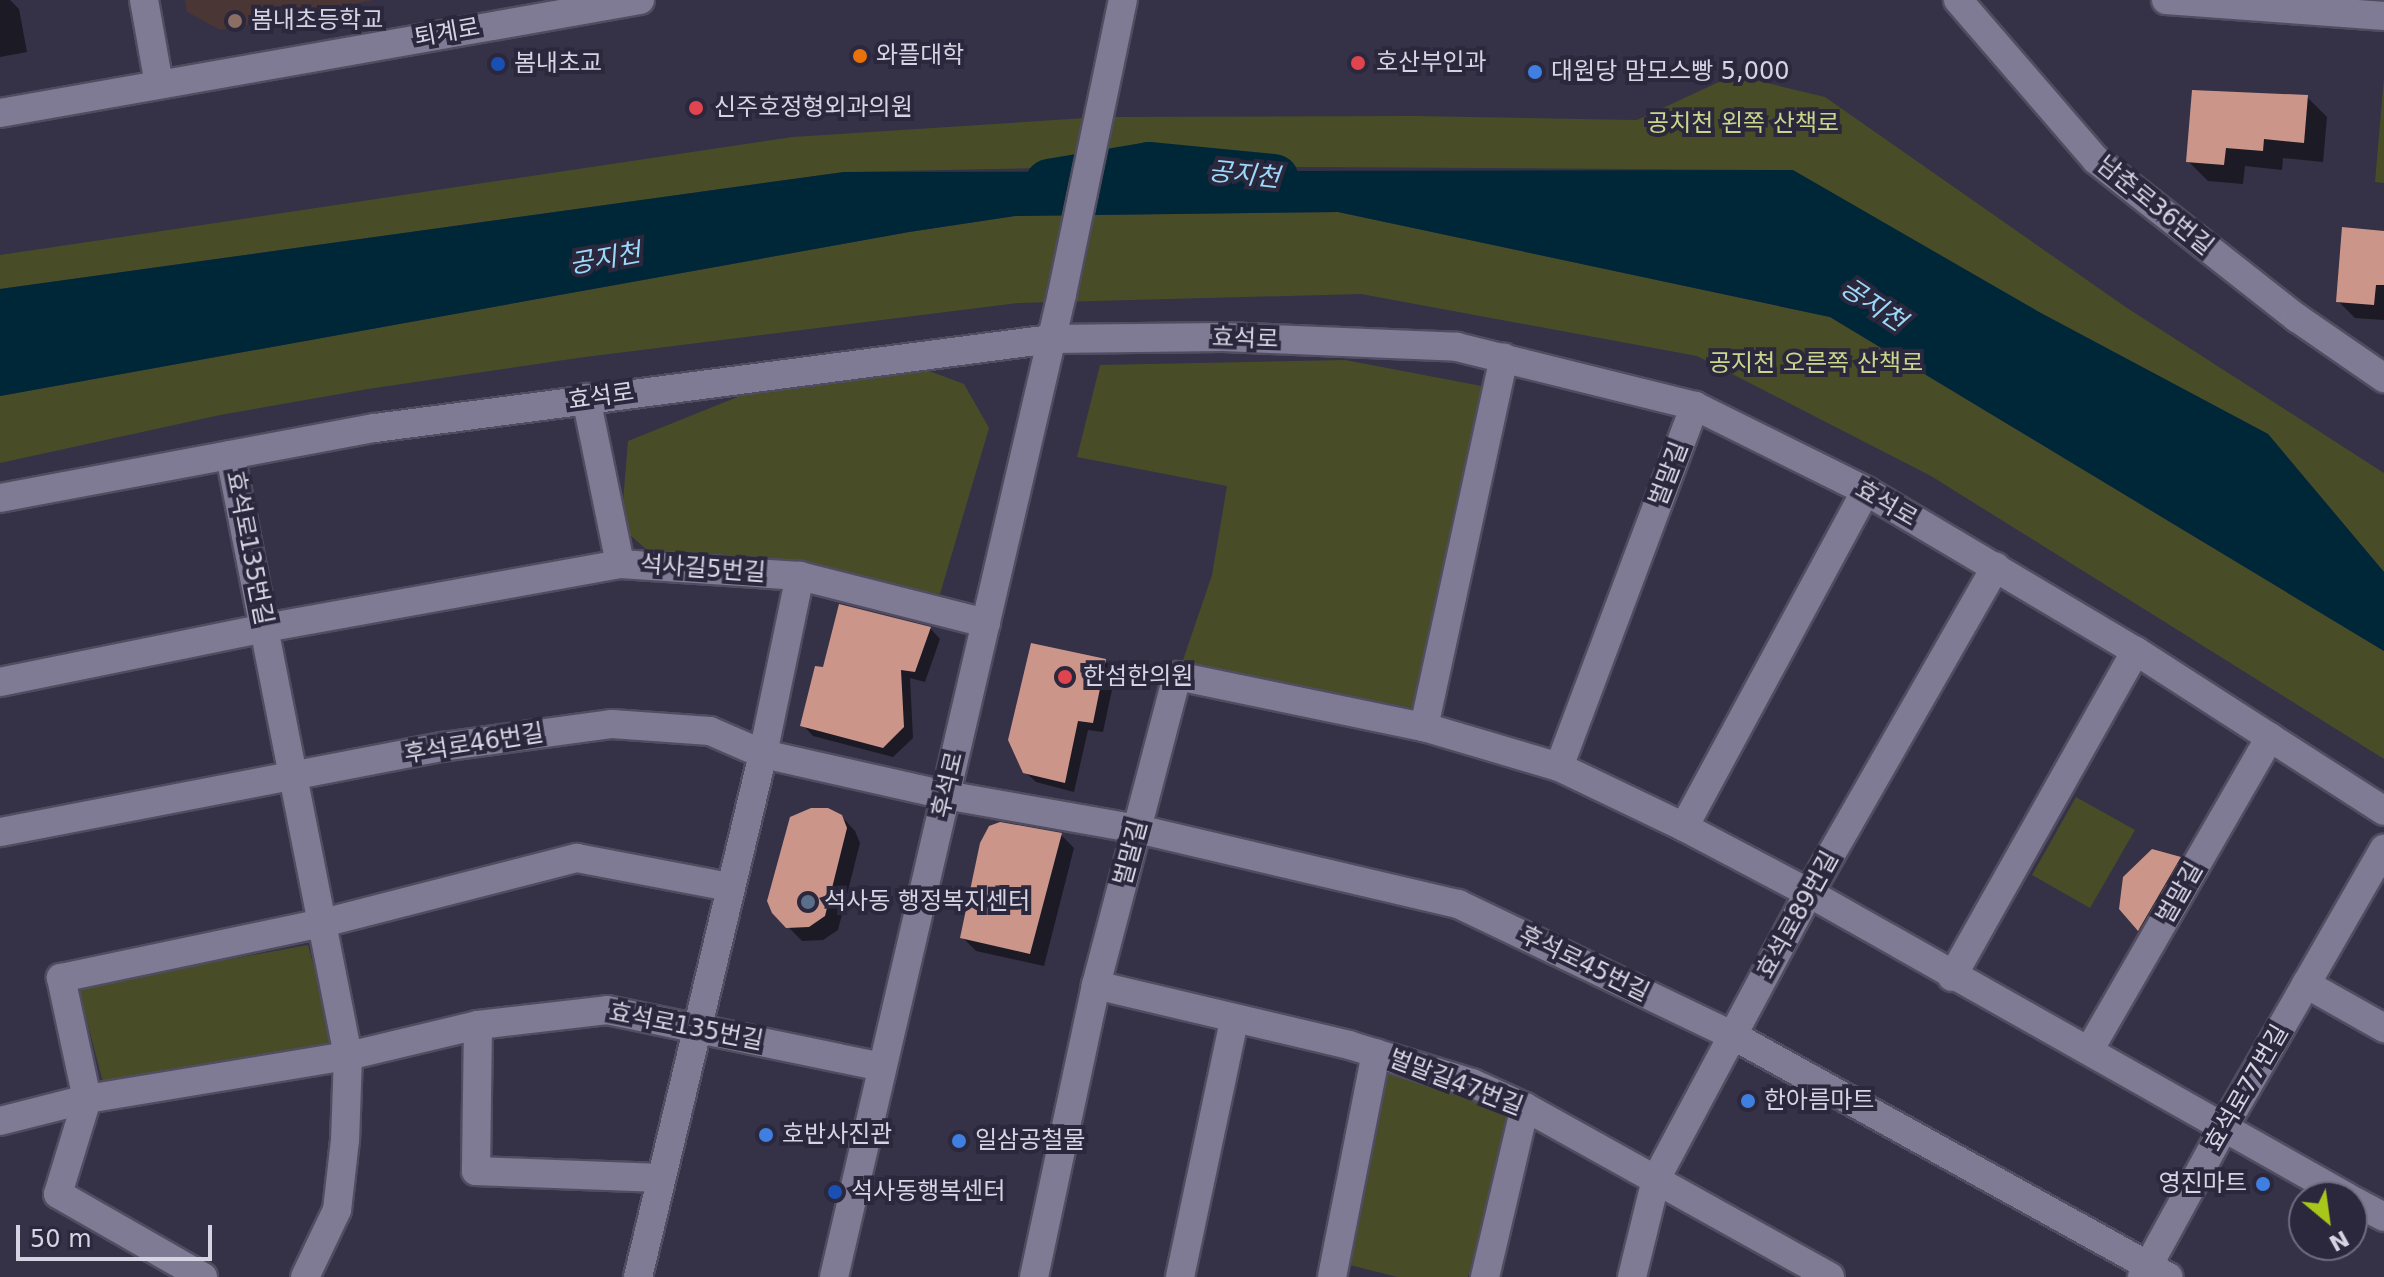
<!DOCTYPE html>
<meta charset="utf-8">
<style>
body{margin:0}
#map{position:relative;width:2384px;height:1277px;overflow:hidden;background:#353147;font-family:"DejaVu Sans","Noto Sans KR",sans-serif}
div>[style]{position:absolute}
.education>*{inset:0;background:#4b3636}
.green>*{inset:0;background:#484d28}
.water>*{inset:0;background:#002738}
.shadow>*{inset:0;background:#0007}
.river>*{height:48px;margin:-24px;padding:0 24px;transform-origin:24px;border-radius:24px;background:#002738}
.building>*{inset:0;background:#cb9689}
.roads{filter:drop-shadow(2px 0 #514d60) drop-shadow(-2px 0 #514d60) drop-shadow(0 2px #514d60) drop-shadow(0 -2px #514d60)}
.minor>*{height:28px;margin:-14px;padding:0 14px;transform-origin:14px;border-radius:14px;background:#807b95}
.dots>*{width:22px;height:22px;translate:-50% -50%;box-sizing:border-box;border:4px solid #2b273d;border-radius:50%}
span{translate:-50% -50%;white-space:nowrap;text-align:center;line-height:1.15;-webkit-text-stroke:8px #2b273d;paint-order:stroke}
.poi-label{font-size:24px;color:#d6d4e2}
.left{translate:0 -50%;text-align:left}
.right{translate:-100% -50%;text-align:right}
.street-label{font-size:24px;color:#d6d4e2}
.park-label{font-size:24px;color:#c9d68c}
.water-label{font-size:26px;color:#9bd9f9;font-style:italic}
.north{position:absolute;left:2288px;top:1181px;width:80px;height:80px;box-sizing:border-box;background:#2b273d;border:2px solid #6f6c7f;border-radius:50%;rotate:151deg;font-size:22px;font-weight:700;line-height:32px;text-align:center;color:#d6d4e2}
.north::after{content:'';display:block;margin:auto;width:28px;height:36px;background:#a9c71a;clip-path:polygon(50% 0,100% 100%,50% 72%,0 100%)}
.scale{position:absolute;left:16px;top:1225px;width:196px;height:36px;box-sizing:border-box;border:4px solid #d6d4e2;border-top:0;padding-left:10px;font-size:24px;line-height:28px;white-space:nowrap;color:#d6d4e2;-webkit-text-stroke:6px #2b273d;paint-order:stroke}
</style>
<div id="map">
<div class="education">
<div style="clip-path:polygon(185px 0,374px 0,220px 30px,187px 12px)"></div>
</div>
<div class="green">
<div style="clip-path:polygon(1734px 75px,1825px 97px,2127px 308px,2384px 473px,2384px 572px,2268px 434px,2039px 312px,1792px 170px,1149px 166px,844px 172px,0 289px,0 255px,793px 137px,1101px 117px,1414px 116px,1637px 120px)"></div>
<div style="clip-path:polygon(2384px 77px,2384px 183px,2375px 182px)"></div>
<div style="clip-path:polygon(1338px 212px,1830px 317px,2384px 651px,2384px 759px,1931px 476px,1697px 356px,1361px 294px,1019px 303px,585px 357px,368px 389px,220px 415px,0 463px,0 396px,909px 232px,1015px 216px)"></div>
<div style="clip-path:polygon(1345px 360px,1492px 388px,1458px 510px,1413px 708px,1182px 663px,1212px 575px,1227px 486px,1077px 457px,1100px 365px)"></div>
<div style="clip-path:polygon(921px 368px,964px 384px,989px 428px,940px 594px,784px 571px,728px 556px,647px 550px,621px 527px,628px 441px,740px 396px)"></div>
<div style="clip-path:polygon(2076px 797px,2135px 830px,2090px 908px,2032px 875px)"></div>
<div style="clip-path:polygon(308px 945px,335px 1042px,103px 1083px,78px 986px)"></div>
<div style="clip-path:polygon(1384px 1072px,1456px 1085px,1511px 1112px,1468px 1277px,1397px 1277px,1342px 1263px)"></div>
</div>
<div class="water">
<div style="clip-path:polygon(1793px 170px,2039px 312px,2268px 434px,2384px 572px,2384px 651px,1830px 317px,1338px 212px,1015px 216px,909px 232px,0 396px,0 289px,844px 172px)"></div>
</div>
<div class="shadow">
<div style="clip-path:polygon(0 0,10px 0,19px 9px,27px 52px,0 57px)"></div>
<div style="clip-path:polygon(2307px 97px,2327px 117px,2323px 162px,2283px 158px,2282px 170px,2245px 166px,2243px 184px,2208px 181px,2189px 162px)"></div>
<div style="clip-path:polygon(2384px 231px,2384px 320px,2355px 318px,2338px 301px)"></div>
<div style="clip-path:polygon(930px 628px,940px 639px,925px 682px,910px 678px,913px 738px,893px 757px,813px 736px,803px 725px)"></div>
<div style="clip-path:polygon(1105px 661px,1116px 671px,1103px 732px,1088px 730px,1074px 792px,1036px 782px,1025px 772px)"></div>
<div style="clip-path:polygon(841px 816px,855px 831px,860px 843px,838px 930px,823px 940px,802px 941px,774px 912px)"></div>
<div style="clip-path:polygon(1061px 835px,1074px 848px,1044px 966px,976px 951px,962px 937px)"></div>
<div style="clip-path:polygon(2153px 851px,2180px 859px,2186px 865px,2146px 936px,2121px 909px)"></div>
</div>
<div class="river">
<div style="left:1049px;top:183px;width:101px;rotate:-9.6deg"></div>
<div style="left:1149px;top:166px;width:126px;rotate:5.5deg"></div>
</div>
<div class="building">
<div style="clip-path:polygon(2192px 90px,2308px 95px,2304px 143px,2264px 139px,2263px 151px,2226px 148px,2224px 165px,2186px 162px)"></div>
<div style="clip-path:polygon(2342px 227px,2384px 231px,2384px 285px,2376px 285px,2374px 305px,2336px 302px)"></div>
<div style="clip-path:polygon(839px 604px,931px 627px,915px 672px,901px 670px,904px 727px,883px 748px,800px 726px,815px 666px,823px 667px)"></div>
<div style="clip-path:polygon(1031px 643px,1106px 659px,1093px 723px,1078px 721px,1065px 783px,1023px 773px,1008px 740px)"></div>
<div style="clip-path:polygon(811px 808px,828px 808px,842px 815px,847px 828px,825px 916px,809px 927px,786px 928px,772px 913px,767px 901px,790px 817px)"></div>
<div style="clip-path:polygon(1000px 822px,1062px 833px,1030px 954px,960px 938px,980px 843px,989px 826px)"></div>
<div style="clip-path:polygon(2152px 849px,2181px 857px,2138px 931px,2119px 909px,2123px 877px)"></div>
</div>
<div class="roads">
<div class="minor">
<div style="left:144px;top:0;width:85px;rotate:79.9deg"></div>
<div style="left:1958px;top:0;width:211px;rotate:49.2deg"></div>
<div style="left:2096px;top:160px;width:256px;rotate:38.2deg"></div>
<div style="left:2297px;top:318px;width:106px;rotate:34.6deg"></div>
<div style="left:2166px;top:0;width:219px;rotate:4.2deg"></div>
<div style="left:0;top:113px;width:650px;rotate:-10.01deg"></div>
<div style="left:586px;top:398px;width:169px;rotate:78.4deg"></div>
<div style="left:230px;top:455px;width:612px;rotate:78.89deg"></div>
<div style="left:348px;top:1056px;width:84px;rotate:92deg"></div>
<div style="left:345px;top:1140px;width:70px;rotate:96.5deg"></div>
<div style="left:337px;top:1210px;width:74px;rotate:115.5deg"></div>
<div style="left:0;top:498px;width:381px;rotate:-10.6deg"></div>
<div style="left:375px;top:428px;width:682px;rotate:-7.5deg"></div>
<div style="left:1051px;top:339px;width:172px;rotate:-0.7deg"></div>
<div style="left:1223px;top:337px;width:234px;rotate:2.4deg"></div>
<div style="left:1457px;top:347px;width:245px;rotate:13.9deg"></div>
<div style="left:1695px;top:406px;width:191px;rotate:26.4deg"></div>
<div style="left:1866px;top:491px;width:314px;rotate:30.7deg"></div>
<div style="left:2136px;top:651px;width:295px;rotate:32.8deg"></div>
<div style="left:0;top:682px;width:270px;rotate:-11.5deg"></div>
<div style="left:265px;top:628px;width:361px;rotate:-10.2deg"></div>
<div style="left:620px;top:564px;width:180px;rotate:3.8deg"></div>
<div style="left:800px;top:576px;width:192px;rotate:14.2deg"></div>
<div style="left:1424px;top:727px;width:378px;rotate:-77.8deg"></div>
<div style="left:1559px;top:767px;width:386px;rotate:-69.4deg"></div>
<div style="left:1684px;top:827px;width:382px;rotate:-61.6deg"></div>
<div style="left:0;top:832px;width:450px;rotate:-10.9deg"></div>
<div style="left:442px;top:747px;width:172px;rotate:-7.7deg"></div>
<div style="left:612px;top:724px;width:98px;rotate:4.1deg"></div>
<div style="left:710px;top:731px;width:58px;rotate:23.5deg"></div>
<div style="left:763px;top:754px;width:187px;rotate:12.7deg"></div>
<div style="left:945px;top:795px;width:196px;rotate:10deg"></div>
<div style="left:1138px;top:829px;width:329px;rotate:13.2deg"></div>
<div style="left:1458px;top:904px;width:304px;rotate:25.6deg"></div>
<div style="left:1732px;top:1035px;width:499px;rotate:29deg"></div>
<div style="left:1952px;top:977px;width:374px;rotate:-60.6deg"></div>
<div style="left:2306px;top:984px;width:90px;rotate:29.4deg"></div>
<div style="left:1096px;top:985px;width:260px;rotate:13.3deg"></div>
<div style="left:1349px;top:1045px;width:129px;rotate:17.2deg"></div>
<div style="left:1472px;top:1083px;width:58px;rotate:24.4deg"></div>
<div style="left:1525px;top:1107px;width:349px;rotate:29.1deg"></div>
<div style="left:478px;top:1025px;width:146px;rotate:90.8deg"></div>
<div style="left:476px;top:1171px;width:184px;rotate:2.2deg"></div>
<div style="left:2090px;top:1049px;width:360px;rotate:-60deg"></div>
<div style="left:0;top:1121px;width:90px;rotate:-14.2deg"></div>
<div style="left:87px;top:1099px;width:265px;rotate:-9.4deg"></div>
<div style="left:348px;top:1056px;width:134px;rotate:-13.4deg"></div>
<div style="left:478px;top:1025px;width:130px;rotate:-6.6deg"></div>
<div style="left:607px;top:1010px;width:281px;rotate:11.7deg"></div>
<div style="left:2352px;top:1200px;width:36px;rotate:28deg"></div>
<div style="left:203px;top:1277px;width:167px;rotate:-150.2deg"></div>
<div style="left:58px;top:1194px;width:99px;rotate:-73deg"></div>
<div style="left:87px;top:1099px;width:124px;rotate:-102.1deg"></div>
<div style="left:61px;top:978px;width:268px;rotate:-11.9deg"></div>
<div style="left:323px;top:923px;width:262px;rotate:-14.4deg"></div>
<div style="left:577px;top:858px;width:155px;rotate:10.8deg"></div>
<div style="left:638px;top:1277px;width:538px;rotate:-76.56deg"></div>
<div style="left:763px;top:754px;width:182px;rotate:-78.3deg"></div>
<div style="left:834px;top:1277px;width:1009px;rotate:-76.94deg"></div>
<div style="left:1062px;top:294px;width:300px;rotate:-78.3deg"></div>
<div style="left:1034px;top:1277px;width:299px;rotate:-78deg"></div>
<div style="left:1096px;top:985px;width:319px;rotate:-75.3deg"></div>
<div style="left:1177px;top:676px;width:252px;rotate:11.7deg"></div>
<div style="left:1424px;top:727px;width:141px;rotate:16.5deg"></div>
<div style="left:1559px;top:767px;width:139px;rotate:25.6deg"></div>
<div style="left:1684px;top:827px;width:141px;rotate:27.8deg"></div>
<div style="left:1809px;top:893px;width:618px;rotate:29.47deg"></div>
<div style="left:1180px;top:1277px;width:263px;rotate:-78.1deg"></div>
<div style="left:1332px;top:1277px;width:228px;rotate:-78.9deg"></div>
<div style="left:1485px;top:1277px;width:175px;rotate:-76.8deg"></div>
<div style="left:1632px;top:1277px;width:101px;rotate:-76.2deg"></div>
<div style="left:1656px;top:1179px;width:324px;rotate:-61.9deg"></div>
<div style="left:1809px;top:893px;width:376px;rotate:-60.2deg"></div>
<div style="left:2142px;top:1277px;width:171px;rotate:-61.3deg"></div>
<div style="left:2224px;top:1127px;width:321px;rotate:-60.1deg"></div>
</div>
</div>
<div class="dots">
<div style="left:235px;top:21px;background:#8d6e63"></div>
<div style="left:860px;top:56px;background:#e8710a"></div>
<div style="left:1358px;top:63px;background:#e0444e"></div>
<div style="left:498px;top:64px;background:#1a4fb4"></div>
<div style="left:1535px;top:72px;background:#3f7fe0"></div>
<div style="left:696px;top:108px;background:#e0444e"></div>
<div style="left:1065px;top:677px;background:#e0444e"></div>
<div style="left:808px;top:902px;background:#5c6f8a"></div>
<div style="left:1748px;top:1101px;background:#3f7fe0"></div>
<div style="left:766px;top:1135px;background:#3f7fe0"></div>
<div style="left:959px;top:1141px;background:#3f7fe0"></div>
<div style="left:2263px;top:1184px;background:#3f7fe0"></div>
<div style="left:835px;top:1192px;background:#1a4fb4"></div>
</div>
<div class="poi-label">
<span class="left" style="left:251px;top:21px">봄내초등학교</span>
<span class="left" style="left:876px;top:56px">와플대학</span>
<span class="left" style="left:1376px;top:63px">호산부인과</span>
<span class="left" style="left:514px;top:64px">봄내초교</span>
<span class="left" style="left:1551px;top:72px">대원당 맘모스빵 5,000</span>
<span class="left" style="left:714px;top:108px">신주호정형외과의원</span>
<span class="left" style="left:1083px;top:677px">한섬한의원</span>
<span class="left" style="left:824px;top:902px">석사동 행정복지센터</span>
<span class="left" style="left:1764px;top:1101px">한아름마트</span>
<span class="left" style="left:782px;top:1135px">호반사진관</span>
<span class="left" style="left:975px;top:1141px">일삼공철물</span>
<span class="right" style="left:2247px;top:1184px">영진마트</span>
<span class="left" style="left:851px;top:1192px">석사동행복센터</span>
</div>
<div class="street-label">
<span style="left:447px;top:33px;rotate:-10deg">퇴계로</span>
<span style="left:2155px;top:206px;rotate:39deg">남춘로36번길</span>
<span style="left:1245px;top:339px;rotate:2deg">효석로</span>
<span style="left:601px;top:397px;rotate:-8deg">효석로</span>
<span style="left:1669px;top:474px;rotate:-69deg">벌말길</span>
<span style="left:1886px;top:504px;rotate:30deg">효석로</span>
<span style="left:249px;top:548px;rotate:79deg">효석로135번길</span>
<span style="left:703px;top:569px;rotate:4deg">석사길5번길</span>
<span style="left:474px;top:744px;rotate:-9deg">후석로46번길</span>
<span style="left:948px;top:785px;rotate:-77deg">후석로</span>
<span style="left:1131px;top:853px;rotate:-75deg">벌말길</span>
<span style="left:2180px;top:893px;rotate:-60deg">벌말길</span>
<span style="left:1798px;top:915px;rotate:-61deg">효석로89번길</span>
<span style="left:1584px;top:964px;rotate:26deg">후석로45번길</span>
<span style="left:686px;top:1027px;rotate:11deg">효석로135번길</span>
<span style="left:1456px;top:1083px;rotate:21deg">벌말길47번길</span>
<span style="left:2247px;top:1088px;rotate:-60deg">효석로77번길</span>
</div>
<div class="park-label">
<span style="left:1743px;top:124px">공치천 왼쪽 산책로</span>
<span style="left:1816px;top:364px">공지천 오른쪽 산책로</span>
</div>
<div class="water-label">
<span style="left:1244px;top:175px;rotate:6deg">공지천</span>
<span style="left:605px;top:259px;rotate:-10deg">공지천</span>
<span style="left:1873px;top:305px;rotate:34deg">공지천</span>
</div>
<div class="north">N</div>
<div class="scale">50 m</div>
</div>
